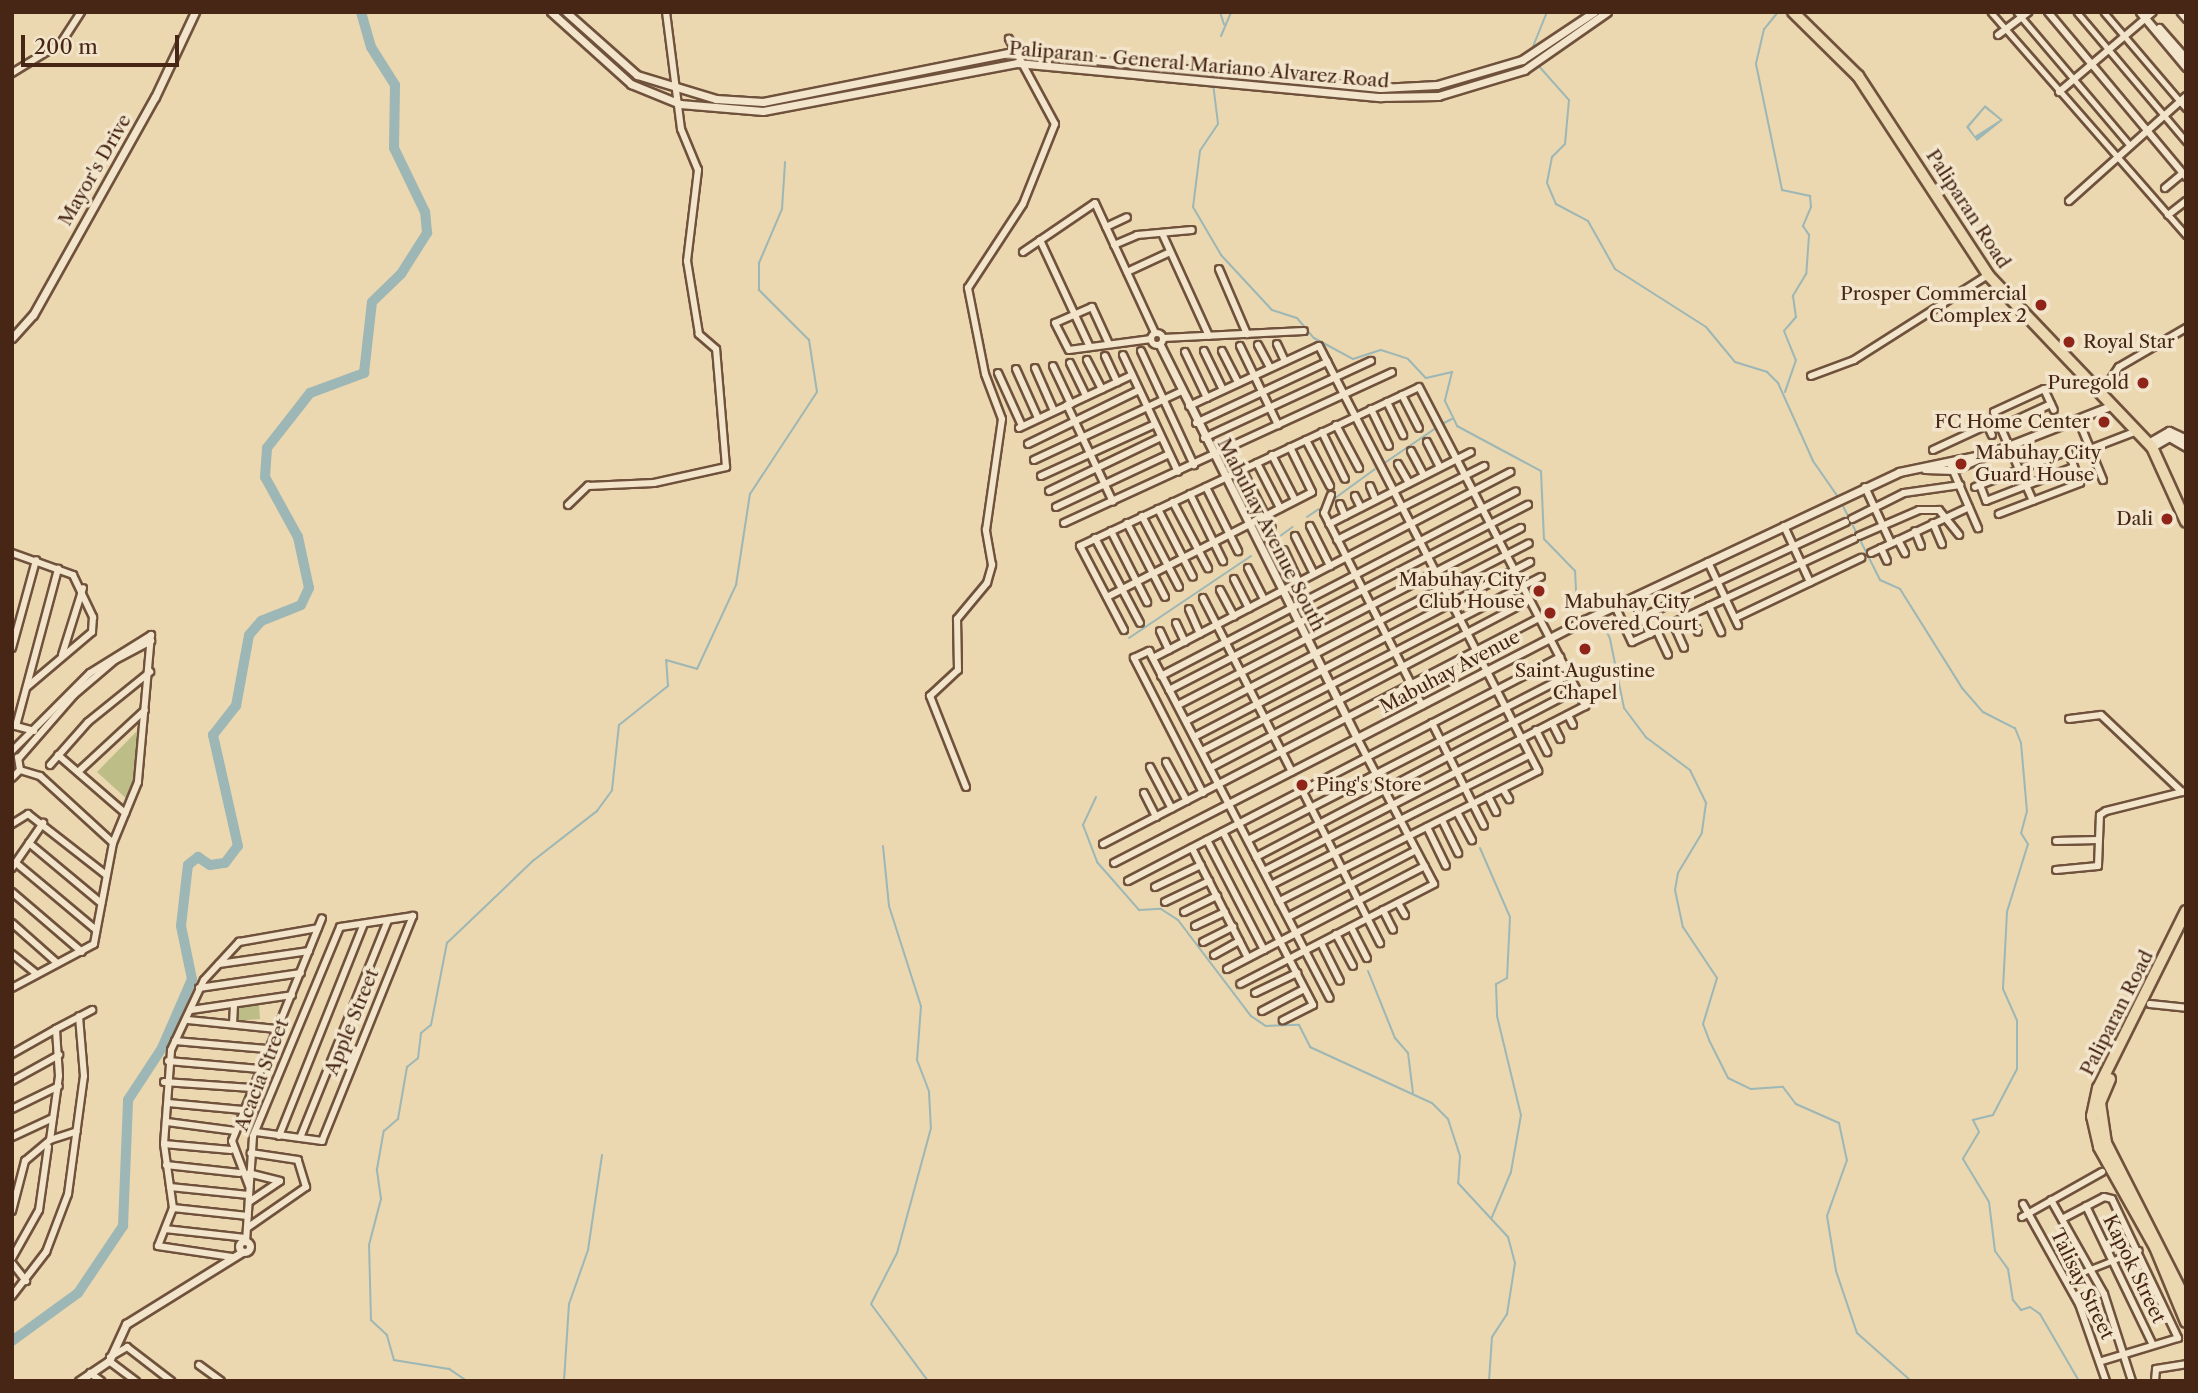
<!DOCTYPE html>
<style>
body{margin:0}
#map{position:relative;width:2198px;height:1393px;overflow:hidden;background:#ebd7b0;font-family:"Libre Caslon Text",serif}
div>[style]{position:absolute}
.green>*{inset:0;background:#bdbd87}
.water>*{inset:0;background:#9cb7b5}
.stream>*{height:2px;margin:-1px;padding:0 1px;transform-origin:1px;border-radius:1px;background:#9cb7b5}
.river>*{height:10px;margin:-5px;padding:0 5px;transform-origin:5px;border-radius:5px;background:#9cb7b5}
.roads{filter:drop-shadow(2px 0 #70523c) drop-shadow(-2px 0 #70523c) drop-shadow(0 2px #70523c) drop-shadow(0 -2px #70523c)}
.pedestrian>*{height:4.5px;margin:-2.25px;padding:0 2.25px;transform-origin:2.25px;border-radius:2.25px;background:#f2e5cc}
.minor>*{height:6px;margin:-3px;padding:0 3px;transform-origin:3px;border-radius:3px;background:#f2e5cc}
.minor>.ring{margin:-3px;padding:0;box-sizing:content-box;background:none;border:6px solid #f2e5cc;border-radius:50%}
.tertiary>*{height:7px;margin:-3.5px;padding:0 3.5px;transform-origin:3.5px;border-radius:3.5px;background:#f2e5cc}
.tertiary>.ring{margin:-3.5px;padding:0;box-sizing:content-box;background:none;border:7px solid #f2e5cc;border-radius:50%}
.primary>*{height:10px;margin:-5px;padding:0 5px;transform-origin:5px;border-radius:5px;background:#ebd7b0}
.dots>*{width:19px;height:19px;translate:-50% -50%;box-sizing:border-box;border:4px solid #f2e5cc;border-radius:50%}
span{translate:-50% -50%;white-space:nowrap;text-align:center;line-height:1.15;-webkit-text-stroke:7px #f2e5cc;paint-order:stroke}
.street-label{font-size:19px;color:#472616}
.poi-label{font-size:19px;color:#472616}
.right{translate:-100% -50%;text-align:right}
.left{translate:0 -50%;text-align:left}
.frame{position:absolute;inset:0;border:14px solid #472616;pointer-events:none}
.scale{position:absolute;left:21px;top:35px;width:158px;height:32px;box-sizing:border-box;border:4px solid #472616;border-top:0;padding-left:9px;font-size:21px;line-height:24px;white-space:nowrap;color:#472616;-webkit-text-stroke:5px #f2e5cc;paint-order:stroke}
</style>
<div id="map">
<div class="green">
<div style="clip-path:polygon(137px 731px,136px 781px,128px 800px,97px 772px)"></div>
<div style="clip-path:polygon(259px 1004px,260px 1019px,237px 1021px,236px 1006px)"></div>
</div>
<div class="water">
<div style="clip-path:polygon(evenodd,1985px 105px,2003px 120px,1977px 141px,1966px 127px,1985px 105px,1985px 108px,2000px 120px,1975px 136px,1969px 127px,1985px 108px)"></div>
</div>
<div class="stream">
<div style="left:1220px;top:12px;width:13px;rotate:72deg"></div>
<div style="left:1778px;top:12px;width:22px;rotate:129deg"></div>
<div style="left:1764px;top:29px;width:36px;rotate:103deg"></div>
<div style="left:1756px;top:64px;width:129px;rotate:78.3deg"></div>
<div style="left:1782px;top:190px;width:29px;rotate:12deg"></div>
<div style="left:1810px;top:196px;width:11px;rotate:85deg"></div>
<div style="left:1811px;top:207px;width:21px;rotate:113deg"></div>
<div style="left:1803px;top:226px;width:11px;rotate:56deg"></div>
<div style="left:1809px;top:235px;width:39px;rotate:94deg"></div>
<div style="left:1806px;top:274px;width:26px;rotate:121deg"></div>
<div style="left:1793px;top:296px;width:21px;rotate:82deg"></div>
<div style="left:1796px;top:317px;width:18px;rotate:131deg"></div>
<div style="left:1784px;top:331px;width:31px;rotate:68deg"></div>
<div style="left:1796px;top:360px;width:34px;rotate:109deg"></div>
<div style="left:1221px;top:36px;width:26px;rotate:-67deg"></div>
<div style="left:1532px;top:49px;width:40px;rotate:-68deg"></div>
<div style="left:1537px;top:64px;width:48px;rotate:48.4deg"></div>
<div style="left:1569px;top:100px;width:44px;rotate:95.2deg"></div>
<div style="left:1565px;top:144px;width:18px;rotate:135deg"></div>
<div style="left:1552px;top:157px;width:26px;rotate:101deg"></div>
<div style="left:1547px;top:183px;width:23px;rotate:67deg"></div>
<div style="left:1556px;top:204px;width:36px;rotate:28deg"></div>
<div style="left:1588px;top:221px;width:55px;rotate:60.6deg"></div>
<div style="left:1615px;top:269px;width:108px;rotate:32.5deg"></div>
<div style="left:1706px;top:327px;width:45px;rotate:50.4deg"></div>
<div style="left:1735px;top:362px;width:34px;rotate:17deg"></div>
<div style="left:1767px;top:372px;width:16px;rotate:45deg"></div>
<div style="left:1778px;top:383px;width:85px;rotate:65.8deg"></div>
<div style="left:1813px;top:461px;width:44px;rotate:55.2deg"></div>
<div style="left:1213px;top:83px;width:41px;rotate:83deg"></div>
<div style="left:1218px;top:124px;width:32px;rotate:124deg"></div>
<div style="left:1200px;top:151px;width:56px;rotate:97.1deg"></div>
<div style="left:1193px;top:207px;width:56px;rotate:59.7deg"></div>
<div style="left:1221px;top:255px;width:75px;rotate:47.2deg"></div>
<div style="left:1272px;top:310px;width:26px;rotate:18deg"></div>
<div style="left:1297px;top:318px;width:26px;rotate:50deg"></div>
<div style="left:1314px;top:338px;width:44px;rotate:28.3deg"></div>
<div style="left:1353px;top:359px;width:29px;rotate:-18deg"></div>
<div style="left:1381px;top:350px;width:28px;rotate:18deg"></div>
<div style="left:1408px;top:359px;width:26px;rotate:47deg"></div>
<div style="left:1426px;top:378px;width:27px;rotate:-13deg"></div>
<div style="left:1452px;top:372px;width:30px;rotate:104deg"></div>
<div style="left:1445px;top:401px;width:28px;rotate:64deg"></div>
<div style="left:1457px;top:426px;width:95px;rotate:28.2deg"></div>
<div style="left:1541px;top:471px;width:68px;rotate:87.5deg"></div>
<div style="left:1544px;top:539px;width:45px;rotate:45.9deg"></div>
<div style="left:1575px;top:571px;width:22px;rotate:87deg"></div>
<div style="left:1576px;top:593px;width:26px;rotate:43deg"></div>
<div style="left:1442px;top:424px;width:11px;rotate:-27deg"></div>
<div style="left:1383px;top:464px;width:64px;rotate:-34.2deg"></div>
<div style="left:1331px;top:501px;width:54px;rotate:-36deg"></div>
<div style="left:1841px;top:502px;width:87px;rotate:63.4deg"></div>
<div style="left:1880px;top:580px;width:22px;rotate:24deg"></div>
<div style="left:1900px;top:589px;width:117px;rotate:57.9deg"></div>
<div style="left:1962px;top:688px;width:32px;rotate:49deg"></div>
<div style="left:1983px;top:712px;width:36px;rotate:27deg"></div>
<div style="left:2015px;top:728px;width:16px;rotate:68deg"></div>
<div style="left:2021px;top:743px;width:68px;rotate:85deg"></div>
<div style="left:2027px;top:811px;width:23px;rotate:105deg"></div>
<div style="left:2021px;top:833px;width:13px;rotate:58deg"></div>
<div style="left:2028px;top:844px;width:71px;rotate:107.2deg"></div>
<div style="left:2007px;top:912px;width:77px;rotate:93deg"></div>
<div style="left:2003px;top:989px;width:34px;rotate:66deg"></div>
<div style="left:2017px;top:1020px;width:49px;rotate:90deg"></div>
<div style="left:2017px;top:1069px;width:52px;rotate:117.6deg"></div>
<div style="left:1993px;top:1115px;width:21px;rotate:166deg"></div>
<div style="left:1973px;top:1120px;width:13px;rotate:63deg"></div>
<div style="left:1979px;top:1132px;width:31px;rotate:121deg"></div>
<div style="left:1963px;top:1159px;width:50px;rotate:58.8deg"></div>
<div style="left:1989px;top:1202px;width:49px;rotate:83deg"></div>
<div style="left:1995px;top:1251px;width:22px;rotate:54deg"></div>
<div style="left:2008px;top:1269px;width:31px;rotate:81deg"></div>
<div style="left:2013px;top:1300px;width:13px;rotate:51deg"></div>
<div style="left:2021px;top:1310px;width:9px;rotate:-18deg"></div>
<div style="left:2030px;top:1307px;width:12px;rotate:35deg"></div>
<div style="left:2040px;top:1314px;width:78px;rotate:59.8deg"></div>
<div style="left:1307px;top:517px;width:14px;rotate:-34deg"></div>
<div style="left:1265px;top:547px;width:34px;rotate:-36deg"></div>
<div style="left:1599px;top:615px;width:26px;rotate:65deg"></div>
<div style="left:1610px;top:639px;width:70px;rotate:78.5deg"></div>
<div style="left:1624px;top:708px;width:38px;rotate:53deg"></div>
<div style="left:1647px;top:738px;width:54px;rotate:36.7deg"></div>
<div style="left:1690px;top:770px;width:37px;rotate:64deg"></div>
<div style="left:1706px;top:803px;width:30px;rotate:98deg"></div>
<div style="left:1702px;top:833px;width:47px;rotate:121deg"></div>
<div style="left:1678px;top:873px;width:17px;rotate:100deg"></div>
<div style="left:1675px;top:890px;width:38px;rotate:78deg"></div>
<div style="left:1683px;top:927px;width:61px;rotate:56.3deg"></div>
<div style="left:1717px;top:978px;width:48px;rotate:106.9deg"></div>
<div style="left:1703px;top:1024px;width:17px;rotate:69deg"></div>
<div style="left:1709px;top:1040px;width:42px;rotate:63.4deg"></div>
<div style="left:1728px;top:1078px;width:25px;rotate:26deg"></div>
<div style="left:1751px;top:1089px;width:32px;rotate:-4deg"></div>
<div style="left:1783px;top:1087px;width:21px;rotate:53deg"></div>
<div style="left:1796px;top:1104px;width:47px;rotate:23.8deg"></div>
<div style="left:1839px;top:1123px;width:38px;rotate:78deg"></div>
<div style="left:1847px;top:1160px;width:59px;rotate:109.7deg"></div>
<div style="left:1827px;top:1216px;width:56px;rotate:80.7deg"></div>
<div style="left:1836px;top:1271px;width:65px;rotate:71.3deg"></div>
<div style="left:1857px;top:1333px;width:72px;rotate:41.6deg"></div>
<div style="left:1129px;top:638px;width:147px;rotate:-33.9deg"></div>
<div style="left:1096px;top:797px;width:31px;rotate:115deg"></div>
<div style="left:1083px;top:825px;width:40px;rotate:69deg"></div>
<div style="left:1097px;top:862px;width:64px;rotate:48.8deg"></div>
<div style="left:1139px;top:910px;width:22px;rotate:-3deg"></div>
<div style="left:1161px;top:909px;width:20px;rotate:33deg"></div>
<div style="left:1178px;top:920px;width:121px;rotate:52.8deg"></div>
<div style="left:1251px;top:1016px;width:18px;rotate:34deg"></div>
<div style="left:1266px;top:1026px;width:33px;rotate:-2deg"></div>
<div style="left:1299px;top:1025px;width:25px;rotate:63deg"></div>
<div style="left:1310px;top:1047px;width:134px;rotate:24.7deg"></div>
<div style="left:1432px;top:1103px;width:23px;rotate:45deg"></div>
<div style="left:1448px;top:1119px;width:40px;rotate:72deg"></div>
<div style="left:1460px;top:1157px;width:26px;rotate:94deg"></div>
<div style="left:1458px;top:1183px;width:74px;rotate:47.2deg"></div>
<div style="left:1508px;top:1237px;width:27px;rotate:75deg"></div>
<div style="left:1515px;top:1263px;width:52px;rotate:98.9deg"></div>
<div style="left:1507px;top:1314px;width:27px;rotate:123deg"></div>
<div style="left:1492px;top:1337px;width:44px;rotate:93.9deg"></div>
<div style="left:883px;top:846px;width:60px;rotate:84.3deg"></div>
<div style="left:889px;top:906px;width:105px;rotate:72.3deg"></div>
<div style="left:921px;top:1006px;width:54px;rotate:94.2deg"></div>
<div style="left:917px;top:1060px;width:34px;rotate:69deg"></div>
<div style="left:929px;top:1092px;width:36px;rotate:87deg"></div>
<div style="left:931px;top:1128px;width:130px;rotate:105.2deg"></div>
<div style="left:897px;top:1253px;width:57px;rotate:117deg"></div>
<div style="left:871px;top:1304px;width:96px;rotate:53.5deg"></div>
<div style="left:1480px;top:848px;width:75px;rotate:66.5deg"></div>
<div style="left:1510px;top:917px;width:61px;rotate:92.8deg"></div>
<div style="left:1507px;top:978px;width:13px;rotate:151deg"></div>
<div style="left:1496px;top:984px;width:32px;rotate:88deg"></div>
<div style="left:1497px;top:1016px;width:102px;rotate:76.4deg"></div>
<div style="left:1521px;top:1115px;width:58px;rotate:100deg"></div>
<div style="left:1511px;top:1172px;width:49px;rotate:112.9deg"></div>
<div style="left:1368px;top:971px;width:72px;rotate:68.1deg"></div>
<div style="left:1395px;top:1038px;width:20px;rotate:49deg"></div>
<div style="left:1408px;top:1053px;width:40px;rotate:82.9deg"></div>
<div style="left:467px;top:1381px;width:22px;rotate:-146deg"></div>
<div style="left:449px;top:1369px;width:56px;rotate:-170.7deg"></div>
<div style="left:394px;top:1360px;width:26px;rotate:-106deg"></div>
<div style="left:387px;top:1335px;width:22px;rotate:-137deg"></div>
<div style="left:371px;top:1320px;width:75px;rotate:-91.5deg"></div>
<div style="left:369px;top:1245px;width:48px;rotate:-75.4deg"></div>
<div style="left:381px;top:1199px;width:30px;rotate:-98deg"></div>
<div style="left:377px;top:1169px;width:39px;rotate:-80deg"></div>
<div style="left:384px;top:1131px;width:18px;rotate:-41deg"></div>
<div style="left:398px;top:1119px;width:53px;rotate:-80.2deg"></div>
<div style="left:407px;top:1067px;width:14px;rotate:-39deg"></div>
<div style="left:418px;top:1058px;width:25px;rotate:-83deg"></div>
<div style="left:421px;top:1033px;width:13px;rotate:-39deg"></div>
<div style="left:431px;top:1025px;width:84px;rotate:-79deg"></div>
<div style="left:447px;top:943px;width:120px;rotate:-43.7deg"></div>
<div style="left:534px;top:860px;width:80px;rotate:-37.9deg"></div>
<div style="left:597px;top:811px;width:26px;rotate:-54deg"></div>
<div style="left:612px;top:790px;width:65px;rotate:-83.9deg"></div>
<div style="left:619px;top:725px;width:63px;rotate:-38.5deg"></div>
<div style="left:668px;top:686px;width:26px;rotate:-94deg"></div>
<div style="left:666px;top:660px;width:32px;rotate:16deg"></div>
<div style="left:697px;top:669px;width:93px;rotate:-65.1deg"></div>
<div style="left:736px;top:585px;width:92px;rotate:-81.3deg"></div>
<div style="left:750px;top:494px;width:122px;rotate:-56.7deg"></div>
<div style="left:817px;top:392px;width:53px;rotate:-98.7deg"></div>
<div style="left:809px;top:340px;width:71px;rotate:-135deg"></div>
<div style="left:759px;top:290px;width:27px;rotate:-90deg"></div>
<div style="left:759px;top:263px;width:59px;rotate:-66.9deg"></div>
<div style="left:782px;top:209px;width:47px;rotate:-86.3deg"></div>
<div style="left:564px;top:1381px;width:77px;rotate:-86.3deg"></div>
<div style="left:569px;top:1304px;width:57px;rotate:-70.6deg"></div>
<div style="left:588px;top:1250px;width:96px;rotate:-81.6deg"></div>
</div>
<div class="river">
<div style="left:12px;top:1341px;width:82px;rotate:-36deg"></div>
<div style="left:78px;top:1293px;width:81px;rotate:-56.1deg"></div>
<div style="left:123px;top:1226px;width:126px;rotate:-87.7deg"></div>
<div style="left:128px;top:1100px;width:62px;rotate:-56.8deg"></div>
<div style="left:162px;top:1048px;width:75px;rotate:-66.5deg"></div>
<div style="left:192px;top:979px;width:54px;rotate:-101.7deg"></div>
<div style="left:181px;top:926px;width:61px;rotate:-83.5deg"></div>
<div style="left:188px;top:865px;width:13px;rotate:-39deg"></div>
<div style="left:198px;top:857px;width:14px;rotate:34deg"></div>
<div style="left:210px;top:865px;width:15px;rotate:-8deg"></div>
<div style="left:225px;top:863px;width:21px;rotate:-53deg"></div>
<div style="left:238px;top:846px;width:114px;rotate:-102.7deg"></div>
<div style="left:213px;top:735px;width:37px;rotate:-52deg"></div>
<div style="left:236px;top:706px;width:72px;rotate:-79.6deg"></div>
<div style="left:249px;top:635px;width:18px;rotate:-49deg"></div>
<div style="left:261px;top:621px;width:43px;rotate:-21.8deg"></div>
<div style="left:301px;top:605px;width:19px;rotate:-65deg"></div>
<div style="left:309px;top:588px;width:52px;rotate:-102.2deg"></div>
<div style="left:298px;top:537px;width:68px;rotate:-118.8deg"></div>
<div style="left:265px;top:477px;width:29px;rotate:-86deg"></div>
<div style="left:267px;top:448px;width:70px;rotate:-52deg"></div>
<div style="left:310px;top:393px;width:58px;rotate:-20.3deg"></div>
<div style="left:364px;top:373px;width:71px;rotate:-83.6deg"></div>
<div style="left:372px;top:302px;width:40px;rotate:-44deg"></div>
<div style="left:401px;top:274px;width:49px;rotate:-57.6deg"></div>
<div style="left:427px;top:233px;width:21px;rotate:-95deg"></div>
<div style="left:425px;top:212px;width:71px;rotate:-115.8deg"></div>
<div style="left:394px;top:148px;width:63px;rotate:-89.1deg"></div>
<div style="left:395px;top:85px;width:45px;rotate:-122.3deg"></div>
<div style="left:371px;top:47px;width:36px;rotate:-106deg"></div>
</div>
<div class="roads">
<div class="pedestrian">
<div style="left:1991px;top:12px;width:296px;rotate:48.8deg"></div>
<div style="left:2017px;top:12px;width:173px;rotate:49.7deg"></div>
<div style="left:2077px;top:12px;width:169px;rotate:49.8deg"></div>
<div style="left:2104px;top:12px;width:126px;rotate:49.5deg"></div>
<div style="left:2180px;top:12px;width:9px;rotate:49deg"></div>
<div style="left:2065px;top:1279px;width:79px;rotate:-21.4deg"></div>
</div>
<div class="minor">
<div style="left:2048px;top:12px;width:215px;rotate:50.1deg"></div>
<div style="left:1998px;top:35px;width:38px;rotate:-37deg"></div>
<div style="left:12px;top:73px;width:57px;rotate:-31.5deg"></div>
<div style="left:61px;top:43px;width:37px;rotate:-57deg"></div>
<div style="left:2059px;top:92px;width:123px;rotate:-40.4deg"></div>
<div style="left:2165px;top:188px;width:23px;rotate:-40deg"></div>
<div style="left:2069px;top:201px;width:157px;rotate:-41.9deg"></div>
<div style="left:2168px;top:215px;width:23px;rotate:-38deg"></div>
<div style="left:1106px;top:227px;width:23px;rotate:-25deg"></div>
<div style="left:1162px;top:233px;width:113px;rotate:65.5deg"></div>
<div style="left:1040px;top:240px;width:118px;rotate:65deg"></div>
<div style="left:1114px;top:245px;width:25px;rotate:-23deg"></div>
<div style="left:1137px;top:235px;width:55px;rotate:-5.2deg"></div>
<div style="left:1023px;top:252px;width:87px;rotate:-34.2deg"></div>
<div style="left:1095px;top:203px;width:143px;rotate:65.2deg"></div>
<div style="left:1219px;top:269px;width:71px;rotate:66.7deg"></div>
<div style="left:1127px;top:272px;width:47px;rotate:-24.9deg"></div>
<div class="ring" style="left:1151px;top:333px;width:6px;height:6px"></div>
<div style="left:1163px;top:338px;width:141px;rotate:-2.8deg"></div>
<div style="left:1109px;top:344px;width:41px;rotate:-114.7deg"></div>
<div style="left:1092px;top:307px;width:40px;rotate:156.6deg"></div>
<div style="left:1055px;top:323px;width:30px;rotate:63deg"></div>
<div style="left:1069px;top:350px;width:83px;rotate:-7.6deg"></div>
<div style="left:1277px;top:344px;width:19px;rotate:65deg"></div>
<div style="left:1258px;top:345px;width:26px;rotate:62deg"></div>
<div style="left:1240px;top:346px;width:88px;rotate:64.3deg"></div>
<div style="left:1141px;top:351px;width:126px;rotate:65.1deg"></div>
<div style="left:1204px;top:351px;width:43px;rotate:64deg"></div>
<div style="left:1222px;top:351px;width:36px;rotate:63deg"></div>
<div style="left:1185px;top:352px;width:51px;rotate:64.4deg"></div>
<div style="left:1123px;top:355px;width:129px;rotate:64.8deg"></div>
<div style="left:1105px;top:356px;width:29px;rotate:65deg"></div>
<div style="left:1087px;top:360px;width:33px;rotate:63deg"></div>
<div style="left:1070px;top:363px;width:37px;rotate:64deg"></div>
<div style="left:1053px;top:366px;width:42px;rotate:64.7deg"></div>
<div style="left:1035px;top:368px;width:47px;rotate:66.2deg"></div>
<div style="left:1016px;top:369px;width:54px;rotate:65.8deg"></div>
<div style="left:998px;top:373px;width:58px;rotate:65.6deg"></div>
<div style="left:1811px;top:376px;width:46px;rotate:-20.4deg"></div>
<div style="left:1854px;top:360px;width:159px;rotate:-32.4deg"></div>
<div style="left:2102px;top:393px;width:31px;rotate:-57deg"></div>
<div style="left:2119px;top:367px;width:78px;rotate:-30.2deg"></div>
<div style="left:1402px;top:395px;width:37px;rotate:63deg"></div>
<div style="left:1387px;top:402px;width:37px;rotate:64deg"></div>
<div style="left:1067px;top:405px;width:107px;rotate:64.6deg"></div>
<div style="left:1189px;top:406px;width:143px;rotate:-24.8deg"></div>
<div style="left:1319px;top:346px;width:478px;rotate:62.7deg"></div>
<div style="left:1538px;top:771px;width:290px;rotate:153.3deg"></div>
<div style="left:1371px;top:409px;width:41px;rotate:64.1deg"></div>
<div style="left:2078px;top:419px;width:66px;rotate:67.7deg"></div>
<div style="left:1196px;top:423px;width:145px;rotate:-25deg"></div>
<div style="left:1987px;top:424px;width:12px;rotate:66deg"></div>
<div style="left:1336px;top:425px;width:49px;rotate:61.9deg"></div>
<div style="left:2001px;top:427px;width:55px;rotate:-24.7deg"></div>
<div style="left:1019px;top:428px;width:125px;rotate:-25.1deg"></div>
<div style="left:1322px;top:432px;width:52px;rotate:63.9deg"></div>
<div style="left:1204px;top:438px;width:184px;rotate:-24.8deg"></div>
<div style="left:1306px;top:440px;width:52px;rotate:62.4deg"></div>
<div style="left:1427px;top:442px;width:28px;rotate:63deg"></div>
<div style="left:1028px;top:444px;width:123px;rotate:-25.9deg"></div>
<div style="left:2090px;top:449px;width:50px;rotate:-21deg"></div>
<div style="left:1933px;top:450px;width:72px;rotate:-24.8deg"></div>
<div style="left:1411px;top:451px;width:27px;rotate:62deg"></div>
<div style="left:1272px;top:455px;width:51px;rotate:62.9deg"></div>
<div style="left:1034px;top:460px;width:163px;rotate:-25deg"></div>
<div style="left:1257px;top:463px;width:51px;rotate:62.9deg"></div>
<div style="left:1398px;top:464px;width:22px;rotate:60deg"></div>
<div style="left:1951px;top:466px;width:68px;rotate:66.5deg"></div>
<div style="left:1242px;top:470px;width:65px;rotate:62.7deg"></div>
<div style="left:1041px;top:476px;width:125px;rotate:-24.5deg"></div>
<div style="left:1980px;top:485px;width:17px;rotate:69deg"></div>
<div style="left:1986px;top:501px;width:94px;rotate:-21.1deg"></div>
<div style="left:1370px;top:486px;width:15px;rotate:67deg"></div>
<div style="left:1206px;top:487px;width:72px;rotate:63.4deg"></div>
<div style="left:1865px;top:487px;width:62px;rotate:65.1deg"></div>
<div style="left:1975px;top:487px;width:100px;rotate:-21.2deg"></div>
<div style="left:2068px;top:451px;width:34px;rotate:69deg"></div>
<div style="left:2080px;top:483px;width:87px;rotate:159.1deg"></div>
<div style="left:1049px;top:491px;width:124px;rotate:-25.7deg"></div>
<div style="left:1190px;top:494px;width:75px;rotate:63.8deg"></div>
<div style="left:1331px;top:495px;width:19px;rotate:111deg"></div>
<div style="left:1324px;top:513px;width:216px;rotate:63deg"></div>
<div style="left:1355px;top:496px;width:13px;rotate:63deg"></div>
<div style="left:2033px;top:501px;width:97px;rotate:-113.7deg"></div>
<div style="left:1994px;top:412px;width:55px;rotate:-24.7deg"></div>
<div style="left:2044px;top:389px;width:23px;rotate:65deg"></div>
<div style="left:1173px;top:502px;width:75px;rotate:62.1deg"></div>
<div style="left:1340px;top:504px;width:13px;rotate:67deg"></div>
<div style="left:568px;top:505px;width:28px;rotate:-44deg"></div>
<div style="left:588px;top:486px;width:66px;rotate:-2.6deg"></div>
<div style="left:654px;top:483px;width:74px;rotate:-12.5deg"></div>
<div style="left:726px;top:467px;width:118px;rotate:-94.8deg"></div>
<div style="left:716px;top:349px;width:23px;rotate:-139deg"></div>
<div style="left:699px;top:334px;width:74px;rotate:-99.3deg"></div>
<div style="left:687px;top:261px;width:92px;rotate:-83.1deg"></div>
<div style="left:698px;top:170px;width:44px;rotate:-112.5deg"></div>
<div style="left:681px;top:129px;width:118px;rotate:-97.3deg"></div>
<div style="left:1056px;top:507px;width:125px;rotate:-25.1deg"></div>
<div style="left:1158px;top:509px;width:76px;rotate:62.8deg"></div>
<div style="left:1142px;top:516px;width:80px;rotate:62.5deg"></div>
<div style="left:1852px;top:519px;width:58px;rotate:-26.6deg"></div>
<div style="left:1904px;top:493px;width:57px;rotate:-8.1deg"></div>
<div style="left:1064px;top:523px;width:361px;rotate:-24.7deg"></div>
<div style="left:1127px;top:523px;width:83px;rotate:62.8deg"></div>
<div style="left:1933px;top:523px;width:23px;rotate:67deg"></div>
<div style="left:1329px;top:524px;width:159px;rotate:-26.9deg"></div>
<div style="left:1310px;top:526px;width:45px;rotate:63.4deg"></div>
<div style="left:1784px;top:526px;width:62px;rotate:65.1deg"></div>
<div style="left:1111px;top:531px;width:80px;rotate:63.1deg"></div>
<div style="left:1915px;top:531px;width:16px;rotate:68deg"></div>
<div style="left:1295px;top:536px;width:42px;rotate:63.4deg"></div>
<div style="left:1859px;top:536px;width:65px;rotate:-23.4deg"></div>
<div style="left:1919px;top:510px;width:20px"></div>
<div style="left:1939px;top:510px;width:32px;rotate:51deg"></div>
<div style="left:1095px;top:538px;width:96px;rotate:62.1deg"></div>
<div style="left:1337px;top:540px;width:165px;rotate:-26.7deg"></div>
<div style="left:1898px;top:540px;width:15px;rotate:62deg"></div>
<div style="left:1881px;top:548px;width:14px;rotate:65deg"></div>
<div style="left:1284px;top:550px;width:35px;rotate:65deg"></div>
<div style="left:12px;top:553px;width:65px;rotate:19.8deg"></div>
<div style="left:73px;top:575px;width:47px;rotate:64.5deg"></div>
<div style="left:93px;top:617px;width:15px;rotate:94deg"></div>
<div style="left:92px;top:632px;width:85px;rotate:139.8deg"></div>
<div style="left:1871px;top:553px;width:108px;rotate:-25.1deg"></div>
<div style="left:1708px;top:562px;width:70px;rotate:64.5deg"></div>
<div style="left:1248px;top:568px;width:36px;rotate:63deg"></div>
<div style="left:1234px;top:579px;width:33px;rotate:63deg"></div>
<div style="left:1220px;top:590px;width:30px;rotate:62deg"></div>
<div style="left:1107px;top:597px;width:230px;rotate:-27.1deg"></div>
<div style="left:1312px;top:492px;width:50px;rotate:-116.1deg"></div>
<div style="left:1203px;top:598px;width:195px;rotate:62.9deg"></div>
<div style="left:1633px;top:598px;width:40px;rotate:65deg"></div>
<div style="left:1615px;top:606px;width:40px;rotate:65deg"></div>
<div style="left:1632px;top:642px;width:245px;rotate:-24.9deg"></div>
<div style="left:1709px;top:606px;width:29px;rotate:65deg"></div>
<div style="left:1189px;top:609px;width:27px;rotate:66deg"></div>
<div style="left:1691px;top:615px;width:18px;rotate:68deg"></div>
<div style="left:1642px;top:617px;width:225px;rotate:-25deg"></div>
<div style="left:1735px;top:618px;width:140px;rotate:-25.5deg"></div>
<div style="left:1176px;top:623px;width:21px;rotate:65deg"></div>
<div style="left:1673px;top:623px;width:27px;rotate:66deg"></div>
<div style="left:1124px;top:630px;width:95px;rotate:-117.6deg"></div>
<div style="left:1080px;top:546px;width:374px;rotate:-25.1deg"></div>
<div style="left:1419px;top:387px;width:360px;rotate:62.5deg"></div>
<div style="left:1585px;top:706px;width:361px;rotate:152.8deg"></div>
<div style="left:1160px;top:631px;width:21px;rotate:65deg"></div>
<div style="left:1657px;top:631px;width:26px;rotate:65deg"></div>
<div style="left:12px;top:648px;width:91px;rotate:-74.7deg"></div>
<div style="left:62px;top:655px;width:70px;rotate:-72.6deg"></div>
<div style="left:1153px;top:658px;width:403px;rotate:-27.5deg"></div>
<div style="left:1161px;top:676px;width:400px;rotate:-27.5deg"></div>
<div style="left:1169px;top:690px;width:404px;rotate:-27.3deg"></div>
<div style="left:1178px;top:705px;width:386px;rotate:-27.3deg"></div>
<div style="left:1568px;top:715px;width:11px;rotate:63deg"></div>
<div style="left:2069px;top:719px;width:32px;rotate:-7deg"></div>
<div style="left:2101px;top:715px;width:112px;rotate:43.5deg"></div>
<div style="left:1186px;top:721px;width:386px;rotate:-27.4deg"></div>
<div style="left:1432px;top:723px;width:115px;rotate:63.2deg"></div>
<div style="left:1552px;top:723px;width:18px;rotate:63deg"></div>
<div style="left:12px;top:725px;width:23px;rotate:15deg"></div>
<div style="left:16px;top:726px;width:163px;rotate:-75deg"></div>
<div style="left:1536px;top:730px;width:25px;rotate:63deg"></div>
<div style="left:1194px;top:737px;width:379px;rotate:-27.5deg"></div>
<div style="left:12px;top:751px;width:110px;rotate:-45deg"></div>
<div style="left:90px;top:673px;width:72px;rotate:-31.9deg"></div>
<div style="left:151px;top:635px;width:148px;rotate:95.1deg"></div>
<div style="left:138px;top:782px;width:66px;rotate:112.3deg"></div>
<div style="left:113px;top:843px;width:103px;rotate:100.7deg"></div>
<div style="left:94px;top:944px;width:93px;rotate:151.8deg"></div>
<div style="left:1202px;top:751px;width:381px;rotate:-27.2deg"></div>
<div style="left:58px;top:755px;width:89px;rotate:40.9deg"></div>
<div style="left:19px;top:758px;width:84px;rotate:-48.9deg"></div>
<div style="left:74px;top:695px;width:54px;rotate:-40.5deg"></div>
<div style="left:115px;top:660px;width:41px;rotate:-27.8deg"></div>
<div style="left:1166px;top:762px;width:44px;rotate:61.7deg"></div>
<div style="left:50px;top:765px;width:57px;rotate:-48.5deg"></div>
<div style="left:88px;top:722px;width:80px;rotate:-38.9deg"></div>
<div style="left:1150px;top:767px;width:47px;rotate:62.4deg"></div>
<div style="left:1210px;top:768px;width:361px;rotate:-27.7deg"></div>
<div style="left:20px;top:770px;width:21px;rotate:17deg"></div>
<div style="left:40px;top:776px;width:99px;rotate:42.5deg"></div>
<div style="left:78px;top:772px;width:91px;rotate:-42.8deg"></div>
<div style="left:12px;top:778px;width:11px;rotate:-45deg"></div>
<div style="left:20px;top:770px;width:13px;rotate:-99deg"></div>
<div style="left:966px;top:787px;width:98px;rotate:-111.6deg"></div>
<div style="left:930px;top:696px;width:38px;rotate:-43deg"></div>
<div style="left:958px;top:670px;width:51px;rotate:-91.1deg"></div>
<div style="left:957px;top:619px;width:47px;rotate:-50.2deg"></div>
<div style="left:987px;top:583px;width:19px;rotate:-74deg"></div>
<div style="left:992px;top:565px;width:36px;rotate:-100deg"></div>
<div style="left:986px;top:530px;width:112px;rotate:-81.8deg"></div>
<div style="left:1002px;top:419px;width:48px;rotate:-110.7deg"></div>
<div style="left:985px;top:374px;width:88px;rotate:-101.2deg"></div>
<div style="left:968px;top:288px;width:100px;rotate:-56.8deg"></div>
<div style="left:1023px;top:204px;width:86px;rotate:-68.2deg"></div>
<div style="left:1055px;top:124px;width:97px;rotate:-118.4deg"></div>
<div style="left:1503px;top:789px;width:12px;rotate:59deg"></div>
<div style="left:1302px;top:790px;width:172px;rotate:63deg"></div>
<div style="left:1144px;top:793px;width:27px;rotate:63deg"></div>
<div style="left:1203px;top:793px;width:152px;rotate:-117.1deg"></div>
<div style="left:1134px;top:658px;width:17px;rotate:-25deg"></div>
<div style="left:1149px;top:651px;width:391px;rotate:62.5deg"></div>
<div style="left:1488px;top:796px;width:18px;rotate:63deg"></div>
<div style="left:1457px;top:812px;width:32px;rotate:62deg"></div>
<div style="left:1442px;top:820px;width:37px;rotate:64deg"></div>
<div style="left:12px;top:824px;width:19px;rotate:-32deg"></div>
<div style="left:28px;top:814px;width:99px;rotate:38deg"></div>
<div style="left:1427px;top:827px;width:43px;rotate:64deg"></div>
<div style="left:1223px;top:832px;width:195px;rotate:62.5deg"></div>
<div style="left:1313px;top:1005px;width:34px;rotate:153deg"></div>
<div style="left:1207px;top:840px;width:124px;rotate:62.6deg"></div>
<div style="left:1248px;top:840px;width:361px;rotate:-27.2deg"></div>
<div style="left:2056px;top:841px;width:42px;rotate:-1.4deg"></div>
<div style="left:29px;top:843px;width:94px;rotate:39.8deg"></div>
<div style="left:1103px;top:844px;width:491px;rotate:-27.4deg"></div>
<div style="left:1192px;top:848px;width:123px;rotate:63deg"></div>
<div style="left:1256px;top:857px;width:361px;rotate:-27.6deg"></div>
<div style="left:16px;top:863px;width:104px;rotate:39.9deg"></div>
<div style="left:1114px;top:863px;width:273px;rotate:-27.2deg"></div>
<div style="left:1357px;top:738px;width:165px;rotate:62.2deg"></div>
<div style="left:1434px;top:884px;width:218px;rotate:152.7deg"></div>
<div style="left:12px;top:868px;width:55px;rotate:-55.4deg"></div>
<div style="left:2056px;top:870px;width:42px;rotate:-5.4deg"></div>
<div style="left:2098px;top:866px;width:51px;rotate:-87.8deg"></div>
<div style="left:2100px;top:815px;width:7px;rotate:-34deg"></div>
<div style="left:2106px;top:811px;width:82px;rotate:-14deg"></div>
<div style="left:1128px;top:881px;width:487px;rotate:-27.4deg"></div>
<div style="left:1271px;top:885px;width:289px;rotate:-26.7deg"></div>
<div style="left:1155px;top:887px;width:51px;rotate:-25.6deg"></div>
<div style="left:12px;top:892px;width:92px;rotate:40.6deg"></div>
<div style="left:1165px;top:902px;width:49px;rotate:-25.5deg"></div>
<div style="left:1398px;top:903px;width:14px;rotate:60deg"></div>
<div style="left:1383px;top:910px;width:22px;rotate:63deg"></div>
<div style="left:1184px;top:912px;width:37px;rotate:-26deg"></div>
<div style="left:1288px;top:917px;width:144px;rotate:-27.6deg"></div>
<div style="left:12px;top:923px;width:60px;rotate:41.6deg"></div>
<div style="left:1195px;top:926px;width:33px;rotate:-25deg"></div>
<div style="left:1351px;top:927px;width:35px;rotate:63deg"></div>
<div style="left:1336px;top:934px;width:36px;rotate:62deg"></div>
<div style="left:1203px;top:942px;width:34px;rotate:-27deg"></div>
<div style="left:1321px;top:943px;width:42px;rotate:63.4deg"></div>
<div style="left:12px;top:954px;width:32px;rotate:39deg"></div>
<div style="left:1214px;top:955px;width:29px;rotate:-29deg"></div>
<div style="left:219px;top:964px;width:91px;rotate:-8.2deg"></div>
<div style="left:1227px;top:969px;width:223px;rotate:-27.5deg"></div>
<div style="left:199px;top:988px;width:103px;rotate:-8.4deg"></div>
<div style="left:1255px;top:993px;width:47px;rotate:-25.5deg"></div>
<div style="left:2150px;top:1004px;width:36px;rotate:6deg"></div>
<div style="left:191px;top:1010px;width:102px;rotate:-8.4deg"></div>
<div style="left:1262px;top:1011px;width:47px;rotate:-27.6deg"></div>
<div style="left:188px;top:1020px;width:89px;rotate:5.8deg"></div>
<div style="left:233px;top:1024px;width:20px;rotate:-87deg"></div>
<div style="left:175px;top:1041px;width:92px;rotate:5deg"></div>
<div style="left:12px;top:1054px;width:51px;rotate:-29.6deg"></div>
<div style="left:168px;top:1061px;width:92px;rotate:5deg"></div>
<div style="left:12px;top:1081px;width:54px;rotate:-29deg"></div>
<div style="left:164px;top:1082px;width:88px;rotate:3.9deg"></div>
<div style="left:168px;top:1103px;width:75px;rotate:5.3deg"></div>
<div style="left:12px;top:1109px;width:52px;rotate:-26.1deg"></div>
<div style="left:167px;top:1122px;width:69px;rotate:7.5deg"></div>
<div style="left:256px;top:1132px;width:67px;rotate:7.8deg"></div>
<div style="left:322px;top:1141px;width:243px;rotate:-68deg"></div>
<div style="left:279px;top:1136px;width:228px;rotate:-68.2deg"></div>
<div style="left:12px;top:1137px;width:45px;rotate:-24.9deg"></div>
<div style="left:300px;top:1138px;width:235px;rotate:-68deg"></div>
<div style="left:50px;top:1140px;width:28px;rotate:-18deg"></div>
<div style="left:164px;top:1144px;width:67px;rotate:5.1deg"></div>
<div style="left:166px;top:1165px;width:74px;rotate:6.2deg"></div>
<div style="left:249px;top:1186px;width:48px;rotate:-110.7deg"></div>
<div style="left:232px;top:1141px;width:240px;rotate:-68deg"></div>
<div style="left:170px;top:1187px;width:79px;rotate:5.8deg"></div>
<div style="left:2051px;top:1200px;width:108px;rotate:60.6deg"></div>
<div style="left:2104px;top:1294px;width:91px;rotate:72.2deg"></div>
<div style="left:249px;top:1202px;width:37px;rotate:-34deg"></div>
<div style="left:280px;top:1181px;width:32px;rotate:-166deg"></div>
<div style="left:2023px;top:1204px;width:115px;rotate:60.8deg"></div>
<div style="left:2079px;top:1304px;width:82px;rotate:70.7deg"></div>
<div style="left:2086px;top:1206px;width:154px;rotate:64.3deg"></div>
<div style="left:173px;top:1208px;width:75px;rotate:6.1deg"></div>
<div style="left:12px;top:1211px;width:52px;rotate:-75.4deg"></div>
<div style="left:25px;top:1161px;width:33px;rotate:-40deg"></div>
<div style="left:50px;top:1140px;width:65px;rotate:-82deg"></div>
<div style="left:59px;top:1076px;width:47px;rotate:-93.7deg"></div>
<div style="left:56px;top:1029px;width:41px;rotate:-27.8deg"></div>
<div style="left:2022px;top:1217px;width:92px;rotate:-29.4deg"></div>
<div style="left:2062px;top:1219px;width:47px;rotate:-27.6deg"></div>
<div style="left:2104px;top:1197px;width:8px;rotate:14deg"></div>
<div style="left:2112px;top:1199px;width:154px;rotate:64.6deg"></div>
<div style="left:2178px;top:1338px;width:79px;rotate:163.2deg"></div>
<div style="left:247px;top:1228px;width:72px;rotate:-34.8deg"></div>
<div style="left:306px;top:1187px;width:28px;rotate:-107deg"></div>
<div style="left:298px;top:1160px;width:48px;rotate:-171.5deg"></div>
<div style="left:165px;top:1229px;width:81px;rotate:6.3deg"></div>
<div style="left:246px;top:1242px;width:106px;rotate:-86.2deg"></div>
<div style="left:253px;top:1136px;width:226px;rotate:-67.4deg"></div>
<div style="left:340px;top:927px;width:74px;rotate:-8.6deg"></div>
<div style="left:232px;top:1257px;width:75px;rotate:-171.5deg"></div>
<div style="left:158px;top:1246px;width:41px;rotate:-68.5deg"></div>
<div style="left:173px;top:1208px;width:65px;rotate:-98deg"></div>
<div style="left:164px;top:1144px;width:94px;rotate:-85.7deg"></div>
<div style="left:171px;top:1050px;width:77px;rotate:-64.8deg"></div>
<div style="left:204px;top:980px;width:52px;rotate:-47.4deg"></div>
<div style="left:239px;top:942px;width:80px;rotate:-10deg"></div>
<div style="left:12px;top:1258px;width:55px;rotate:-60.6deg"></div>
<div style="left:39px;top:1210px;width:64px;rotate:-81.9deg"></div>
<div style="left:12px;top:1263px;width:23px;rotate:52deg"></div>
<div style="left:12px;top:1296px;width:56px;rotate:-52.3deg"></div>
<div style="left:46px;top:1252px;width:62px;rotate:-69.2deg"></div>
<div style="left:68px;top:1194px;width:119px;rotate:-82.3deg"></div>
<div style="left:84px;top:1076px;width:60px;rotate:-94.8deg"></div>
<div style="left:110px;top:1357px;width:20px;rotate:-30deg"></div>
<div style="left:127px;top:1347px;width:56px;rotate:37.7deg"></div>
<div style="left:109px;top:1361px;width:34px;rotate:37deg"></div>
<div style="left:199px;top:1365px;width:27px;rotate:36deg"></div>
<div style="left:90px;top:1373px;width:14px;rotate:36deg"></div>
<div style="left:2155px;top:1381px;width:12px;rotate:-85deg"></div>
<div style="left:2156px;top:1369px;width:30px;rotate:-9deg"></div>
</div>
<div class="tertiary">
<div style="left:551px;top:12px;width:108px;rotate:42deg"></div>
<div style="left:631px;top:84px;width:53px;rotate:22.2deg"></div>
<div style="left:680px;top:104px;width:83px;rotate:4.8deg"></div>
<div style="left:763px;top:111px;width:258px;rotate:-10.7deg"></div>
<div style="left:1017px;top:63px;width:365px;rotate:5.4deg"></div>
<div style="left:1380px;top:97px;width:58px;rotate:-1deg"></div>
<div style="left:1438px;top:96px;width:90px;rotate:-16.8deg"></div>
<div style="left:1524px;top:70px;width:101px;rotate:-34.9deg"></div>
<div style="left:566px;top:12px;width:95px;rotate:41.6deg"></div>
<div style="left:637px;top:75px;width:83px;rotate:16.9deg"></div>
<div style="left:716px;top:99px;width:47px;rotate:3.7deg"></div>
<div style="left:763px;top:102px;width:255px;rotate:-11.3deg"></div>
<div style="left:1013px;top:52px;width:369px;rotate:5.6deg"></div>
<div style="left:1380px;top:88px;width:57px;rotate:-3deg"></div>
<div style="left:1437px;top:85px;width:89px;rotate:-16.4deg"></div>
<div style="left:1522px;top:60px;width:87px;rotate:-33.7deg"></div>
<div style="left:2140px;top:12px;width:72px;rotate:50.1deg"></div>
<div style="left:2159px;top:28px;width:41px;rotate:48.9deg"></div>
<div style="left:12px;top:338px;width:31px;rotate:-48deg"></div>
<div style="left:33px;top:315px;width:250px;rotate:-60.8deg"></div>
<div style="left:155px;top:97px;width:94px;rotate:-64.8deg"></div>
<div style="left:1160px;top:345px;width:440px;rotate:63.4deg"></div>
<div style="left:1357px;top:738px;width:257px;rotate:-27.4deg"></div>
<div style="left:1585px;top:620px;width:347px;rotate:-25.2deg"></div>
<div style="left:1899px;top:472px;width:93px;rotate:-11.8deg"></div>
<div style="left:1990px;top:453px;width:132px;rotate:-21.3deg"></div>
<div style="left:2148px;top:443px;width:24px;rotate:-30deg"></div>
<div style="left:2169px;top:431px;width:19px;rotate:25deg"></div>
<div style="left:2152px;top:447px;width:20px;rotate:-30deg"></div>
<div style="left:2169px;top:437px;width:20px;rotate:30deg"></div>
<div style="left:1925px;top:469px;width:28px;rotate:2deg"></div>
<div style="left:1953px;top:470px;width:36px;rotate:-24deg"></div>
<div class="ring" style="left:239.5px;top:1241.5px;width:4px;height:4px"></div>
<div style="left:79px;top:1381px;width:36px;rotate:-34deg"></div>
<div style="left:109px;top:1361px;width:41px;rotate:-65.3deg"></div>
<div style="left:126px;top:1324px;width:137px;rotate:-31.8deg"></div>
</div>
<div class="primary">
<div style="left:1793px;top:12px;width:91px;rotate:44.6deg"></div>
<div style="left:1858px;top:76px;width:238px;rotate:56.8deg"></div>
<div style="left:1988px;top:275px;width:238px;rotate:46.4deg"></div>
<div style="left:2152px;top:447px;width:82px;rotate:65.6deg"></div>
<div style="left:2186px;top:911px;width:198px;rotate:116.4deg"></div>
<div style="left:2098px;top:1088px;width:29px;rotate:102deg"></div>
<div style="left:2092px;top:1116px;width:32px;rotate:77deg"></div>
<div style="left:2099px;top:1147px;width:115px;rotate:60.8deg"></div>
<div style="left:2155px;top:1247px;width:81px;rotate:67.5deg"></div>
<div style="left:2110px;top:1079px;width:26px;rotate:113deg"></div>
<div style="left:2100px;top:1103px;width:40px;rotate:81.5deg"></div>
<div style="left:2106px;top:1143px;width:177px;rotate:63.1deg"></div>
</div>
</div>
<div class="dots">
<div style="left:2041px;top:305px;background:#8f2418"></div>
<div style="left:2069px;top:342px;background:#8f2418"></div>
<div style="left:2143px;top:383px;background:#8f2418"></div>
<div style="left:2104px;top:422px;background:#8f2418"></div>
<div style="left:1961px;top:464px;background:#8f2418"></div>
<div style="left:2167px;top:519px;background:#8f2418"></div>
<div style="left:1539px;top:591px;background:#8f2418"></div>
<div style="left:1550px;top:613px;background:#8f2418"></div>
<div style="left:1585px;top:649px;background:#8f2418"></div>
<div style="left:1302px;top:785px;background:#8f2418"></div>
</div>
<div class="street-label">
<span style="left:1199px;top:65px;rotate:5deg">Paliparan - General Mariano Alvarez Road</span>
<span style="left:95px;top:170px;rotate:-60deg">Mayor's Drive</span>
<span style="left:1968px;top:209px;rotate:57deg">Paliparan Road</span>
<span style="left:1271px;top:535px;rotate:63deg">Mabuhay Avenue South</span>
<span style="left:1450px;top:672px;rotate:-28deg">Mabuhay Avenue</span>
<span style="left:2117px;top:1013px;rotate:-63deg">Paliparan Road</span>
<span style="left:352px;top:1022px;rotate:-68deg">Apple Street</span>
<span style="left:262px;top:1075px;rotate:-69deg">Acacia Street</span>
<span style="left:2134px;top:1269px;rotate:64deg">Kapok Street</span>
<span style="left:2082px;top:1284px;rotate:64deg">Talisay Street</span>
</div>
<div class="poi-label">
<span class="right" style="left:2027px;top:305px">Prosper Commercial<br>Complex 2</span>
<span class="left" style="left:2083px;top:342px">Royal Star</span>
<span class="right" style="left:2129px;top:383px">Puregold</span>
<span class="right" style="left:2090px;top:422px">FC Home Center</span>
<span class="left" style="left:1975px;top:464px">Mabuhay City<br>Guard House</span>
<span class="right" style="left:2153px;top:519px">Dali</span>
<span class="right" style="left:1525px;top:591px">Mabuhay City<br>Club House</span>
<span class="left" style="left:1564px;top:613px">Mabuhay City<br>Covered Court</span>
<span style="left:1585px;top:682px">Saint Augustine<br>Chapel</span>
<span class="left" style="left:1316px;top:785px">Ping's Store</span>
</div>
<div class="frame"></div>
<div class="scale">200 m</div>
</div>
